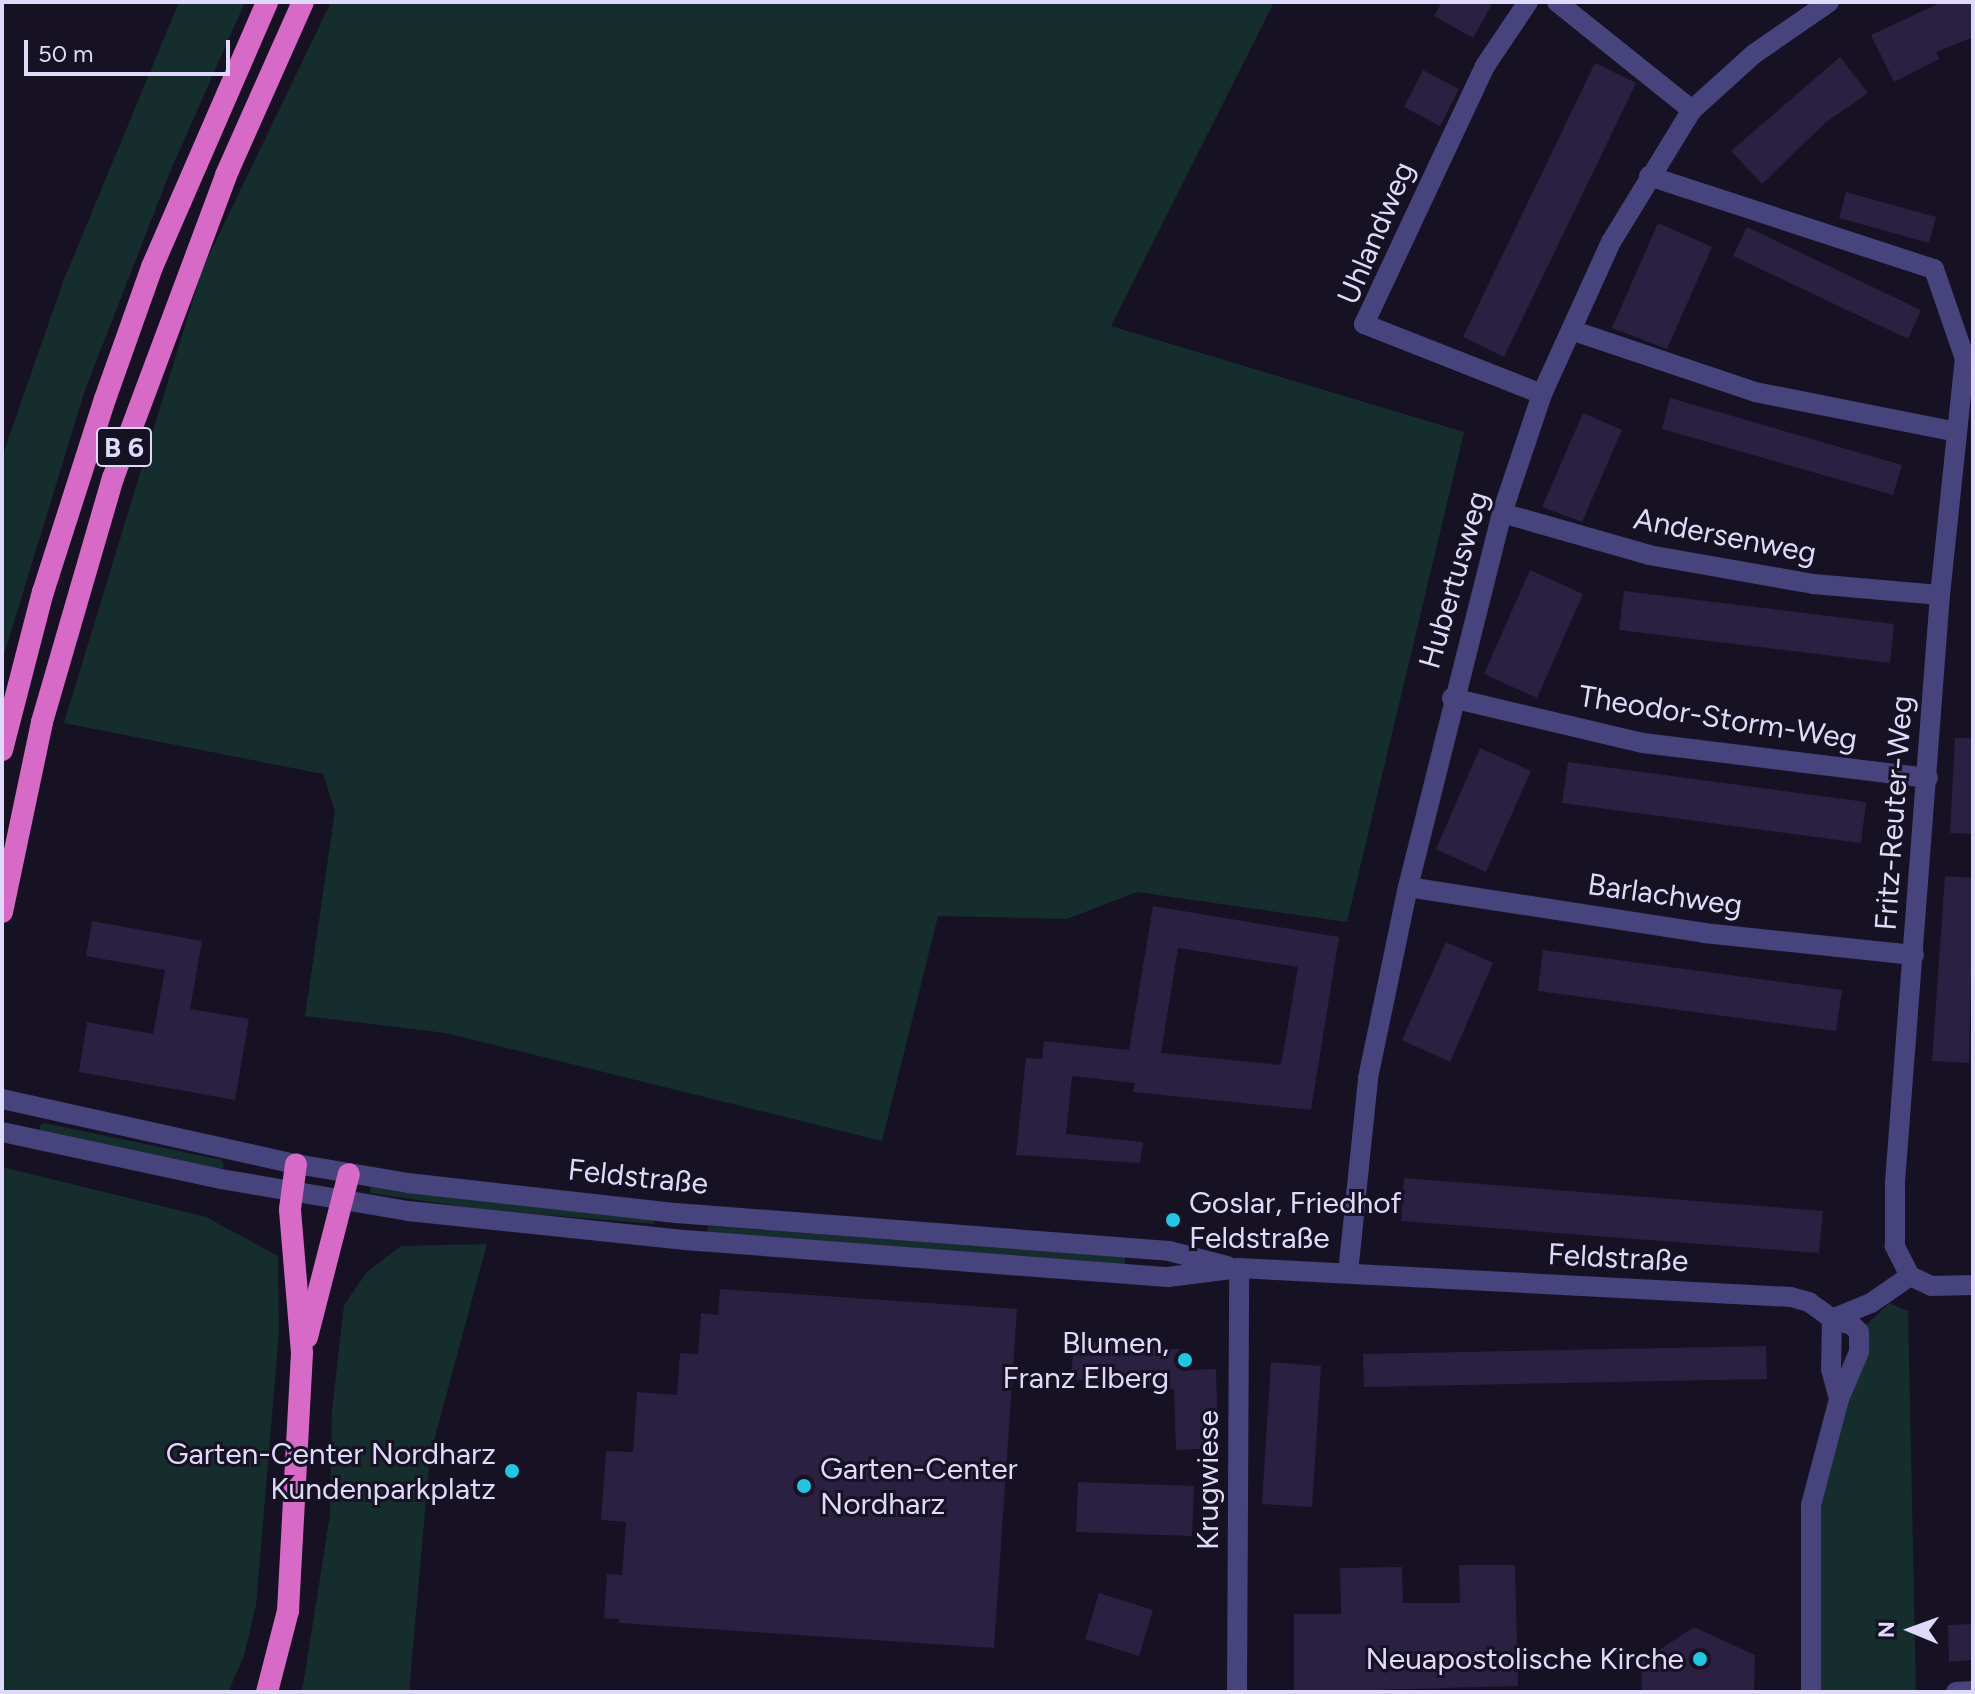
<!DOCTYPE html>
<meta charset="utf-8">
<style>
body{margin:0}
#map{position:relative;width:1975px;height:1694px;overflow:hidden;background:#161224;font-family:Figtree,sans-serif}
div>[style]{position:absolute}
.green>*{inset:0;background:#162d2d}
.building>*{inset:0;background:#292042}
.minor>*{height:20px;margin:-10px;padding:0 10px;transform-origin:10px;border-radius:10px;background:#47437d}
.tertiary>*{height:20px;margin:-10px;padding:0 10px;transform-origin:10px;border-radius:10px;background:#47437d}
.trunk>*{height:22px;margin:-11px;padding:0 11px;transform-origin:11px;border-radius:11px;background:#d66ac6}
.dots>*{width:22px;height:22px;translate:-50% -50%;box-sizing:border-box;border:4px solid #161224;border-radius:50%}
span{translate:-50% -50%;white-space:nowrap;text-align:center;line-height:1.15;-webkit-text-stroke:6px #161224;paint-order:stroke}
.shield-label span{padding:2px 6px;background:#161224;border:2px solid;border-radius:6px;-webkit-text-stroke-width:0}
.shield-label{font-size:28px;color:#dfdafa;font-weight:700}
.street-label{font-size:30px;color:#dfdafa}
.poi-label{font-size:30px;color:#dfdafa}
.left{translate:0 -50%;text-align:left}
.right{translate:-100% -50%;text-align:right}
.frame{position:absolute;inset:0;border:4px solid #dfdafa;pointer-events:none}
.north{position:absolute;left:1871px;top:1590px;width:80px;height:80px;-webkit-text-stroke:6px #161224;paint-order:stroke;rotate:271deg;font-size:22px;font-weight:700;line-height:32px;text-align:center;color:#dfdafa}
.north::after{content:'';display:block;margin:auto;width:28px;height:36px;background:#dfdafa;clip-path:polygon(50% 0,100% 100%,50% 72%,0 100%)}
.scale{position:absolute;left:24px;top:40px;width:206px;height:36px;box-sizing:border-box;border:4px solid #dfdafa;border-top:0;padding-left:10px;font-size:24px;line-height:28px;white-space:nowrap;color:#dfdafa;-webkit-text-stroke:6px #161224;paint-order:stroke}
</style>
<div id="map">
<div class="green">
<div style="clip-path:polygon(179px 2px,245px 2px,170px 172px,85px 390px,2px 661px,2px 457px,63px 282px)"></div>
<div style="clip-path:polygon(331px 2px,1274px 2px,1111px 326px,1464px 432px,1347px 922px,1137px 892px,1067px 919px,938px 916px,882px 1141px,446px 1033px,305px 1016px,335px 811px,323px 774px,64px 723px,202px 270px)"></div>
<div style="clip-path:polygon(44px 1123px,222px 1160px,224px 1166px,220px 1170px,42px 1133px,39px 1127px)"></div>
<div style="clip-path:polygon(2px 1167px,206px 1217px,278px 1256px,279px 1332px,256px 1605px,244px 1656px,228px 1692px,2px 1692px)"></div>
<div style="clip-path:polygon(370px 1185px,653px 1220px,655px 1224px,486px 1210px,370px 1193px)"></div>
<div style="clip-path:polygon(708px 1226px,1125px 1257px,1125px 1265px,707px 1234px)"></div>
<div style="clip-path:polygon(487px 1244px,430px 1455px,409px 1692px,302px 1692px,330px 1515px,332px 1410px,344px 1305px,367px 1272px,401px 1246px)"></div>
<div style="clip-path:polygon(1889px 1303px,1908px 1311px,1916px 1692px,1811px 1692px,1811px 1505px,1859px 1332px)"></div>
</div>
<div class="building">
<div style="clip-path:polygon(1442px 2px,1493px 2px,1473px 38px,1434px 16px)"></div>
<div style="clip-path:polygon(1942px 2px,1973px 2px,1973px 37px,1936px 52px,1939px 59px,1894px 82px,1871px 35px)"></div>
<div style="clip-path:polygon(1840px 57px,1868px 93px,1825px 123px,1762px 184px,1731px 151px)"></div>
<div style="clip-path:polygon(1595px 63px,1636px 83px,1504px 357px,1463px 337px)"></div>
<div style="clip-path:polygon(1423px 70px,1459px 89px,1440px 126px,1404px 107px)"></div>
<div style="clip-path:polygon(1846px 192px,1936px 217px,1929px 243px,1839px 218px)"></div>
<div style="clip-path:polygon(1658px 223px,1712px 247px,1667px 349px,1612px 328px)"></div>
<div style="clip-path:polygon(1747px 227px,1921px 310px,1908px 339px,1733px 256px)"></div>
<div style="clip-path:polygon(1670px 398px,1902px 465px,1893px 495px,1662px 429px)"></div>
<div style="clip-path:polygon(1583px 413px,1622px 430px,1582px 522px,1542px 507px)"></div>
<div style="clip-path:polygon(1530px 570px,1583px 594px,1537px 698px,1484px 674px)"></div>
<div style="clip-path:polygon(1624px 591px,1894px 624px,1890px 663px,1619px 630px)"></div>
<div style="clip-path:polygon(1955px 738px,1973px 738px,1973px 834px,1950px 833px)"></div>
<div style="clip-path:polygon(1480px 748px,1531px 771px,1486px 872px,1436px 849px)"></div>
<div style="clip-path:polygon(1568px 762px,1866px 802px,1861px 843px,1562px 803px)"></div>
<div style="clip-path:polygon(1945px 876px,1973px 878px,1969px 1063px,1932px 1061px)"></div>
<div style="clip-path:polygon(evenodd,1153px 906px,1339px 937px,1311px 1110px,1133px 1092px,1135px 1083px,1072px 1076px,1066px 1134px,1143px 1142px,1140px 1163px,1016px 1155px,1026px 1058px,1042px 1059px,1044px 1041px,1129px 1050px,1153px 906px,1178px 948px,1298px 967px,1281px 1065px,1161px 1053px,1178px 948px)"></div>
<div style="clip-path:polygon(92px 921px,202px 941px,190px 1009px,249px 1019px,235px 1100px,79px 1072px,87px 1022px,153px 1034px,165px 970px,86px 956px)"></div>
<div style="clip-path:polygon(1446px 942px,1493px 963px,1450px 1062px,1402px 1040px)"></div>
<div style="clip-path:polygon(1543px 950px,1842px 990px,1836px 1031px,1538px 991px)"></div>
<div style="clip-path:polygon(1404px 1178px,1823px 1211px,1819px 1253px,1401px 1221px)"></div>
<div style="clip-path:polygon(720px 1289px,1017px 1309px,994px 1648px,619px 1623px,619px 1619px,604px 1618px,607px 1574px,622px 1575px,626px 1522px,601px 1520px,606px 1451px,633px 1452px,637px 1392px,677px 1395px,680px 1353px,698px 1354px,701px 1313px,718px 1315px)"></div>
<div style="clip-path:polygon(1074px 1341px,1189px 1350px,1186px 1370px,1216px 1369px,1218px 1448px,1176px 1450px,1174px 1389px,1071px 1379px)"></div>
<div style="clip-path:polygon(1766px 1346px,1767px 1379px,1364px 1387px,1363px 1354px)"></div>
<div style="clip-path:polygon(1271px 1362px,1321px 1366px,1312px 1507px,1262px 1504px)"></div>
<div style="clip-path:polygon(1078px 1482px,1194px 1486px,1192px 1536px,1076px 1532px)"></div>
<div style="clip-path:polygon(1459px 1565px,1515px 1565px,1518px 1686px,1294px 1692px,1294px 1614px,1341px 1614px,1340px 1568px,1402px 1567px,1403px 1603px,1460px 1603px)"></div>
<div style="clip-path:polygon(1099px 1593px,1153px 1610px,1139px 1656px,1085px 1639px)"></div>
<div style="clip-path:polygon(1973px 1624px,1973px 1660px,1949px 1662px,1948px 1625px)"></div>
<div style="clip-path:polygon(1694px 1627px,1755px 1655px,1754px 1692px,1642px 1692px,1641px 1662px)"></div>
</div>
<div class="minor">
<div style="left:1528px;top:2px;width:77px;rotate:123.9deg"></div>
<div style="left:1485px;top:66px;width:285px;rotate:115.1deg"></div>
<div style="left:1364px;top:324px;width:191px;rotate:21.5deg"></div>
<div style="left:1557px;top:2px;width:173px;rotate:38.7deg"></div>
<div style="left:1649px;top:176px;width:300px;rotate:18.1deg"></div>
<div style="left:1934px;top:269px;width:95px;rotate:71deg"></div>
<div style="left:1571px;top:330px;width:194px;rotate:18.6deg"></div>
<div style="left:1755px;top:392px;width:206px;rotate:11.2deg"></div>
<div style="left:1502px;top:513px;width:153px;rotate:15.9deg"></div>
<div style="left:1649px;top:555px;width:167px;rotate:10deg"></div>
<div style="left:1813px;top:584px;width:127px;rotate:5deg"></div>
<div style="left:1452px;top:698px;width:196px;rotate:13.3deg"></div>
<div style="left:1643px;top:743px;width:287px;rotate:7deg"></div>
<div style="left:1408px;top:887px;width:300px;rotate:8.8deg"></div>
<div style="left:1704px;top:933px;width:211px;rotate:6deg"></div>
<div style="left:1348px;top:1273px;width:196px;rotate:-84.1deg"></div>
<div style="left:1368px;top:1078px;width:195px;rotate:-78.2deg"></div>
<div style="left:1408px;top:887px;width:386px;rotate:-75.9deg"></div>
<div style="left:1502px;top:513px;width:126px;rotate:-71.4deg"></div>
<div style="left:1542px;top:394px;width:167px;rotate:-65.6deg"></div>
<div style="left:1611px;top:242px;width:155px;rotate:-58.5deg"></div>
<div style="left:1692px;top:110px;width:84px;rotate:-42.1deg"></div>
<div style="left:1754px;top:54px;width:91px;rotate:-34.7deg"></div>
<div style="left:1910px;top:1276px;width:34px;rotate:-117deg"></div>
<div style="left:1895px;top:1246px;width:64px;rotate:-90deg"></div>
<div style="left:1895px;top:1182px;width:589px;rotate:-85.62deg"></div>
<div style="left:1940px;top:595px;width:237px;rotate:-84deg"></div>
<div style="left:1965px;top:359px;width:8px;rotate:-7deg"></div>
<div style="left:1832px;top:1319px;width:42px;rotate:-22.3deg"></div>
<div style="left:1871px;top:1303px;width:47px;rotate:-34.7deg"></div>
<div style="left:1910px;top:1276px;width:23px;rotate:25deg"></div>
<div style="left:1931px;top:1286px;width:42px;rotate:-1.4deg"></div>
<div style="left:1237px;top:1692px;width:424px;rotate:-89.7deg"></div>
<div style="left:1956px;top:1692px;width:17px;rotate:-3deg"></div>
</div>
<div class="tertiary">
<div style="left:2px;top:1099px;width:301px;rotate:12.5deg"></div>
<div style="left:296px;top:1164px;width:114px;rotate:9.6deg"></div>
<div style="left:408px;top:1183px;width:270px;rotate:6.4deg"></div>
<div style="left:676px;top:1213px;width:494px;rotate:4.4deg"></div>
<div style="left:1169px;top:1251px;width:60px;rotate:14.5deg"></div>
<div style="left:2px;top:1132px;width:224px;rotate:12.1deg"></div>
<div style="left:221px;top:1179px;width:190px;rotate:9.7deg"></div>
<div style="left:408px;top:1211px;width:279px;rotate:6deg"></div>
<div style="left:685px;top:1240px;width:484px;rotate:4.4deg"></div>
<div style="left:1168px;top:1277px;width:72px;rotate:-7.2deg"></div>
<div style="left:1239px;top:1268px;width:553px;rotate:3.01deg"></div>
<div style="left:1791px;top:1297px;width:19px;rotate:16deg"></div>
<div style="left:1809px;top:1302px;width:29px;rotate:36deg"></div>
<div style="left:1832px;top:1319px;width:21px;rotate:17deg"></div>
<div style="left:1852px;top:1325px;width:10px;rotate:45deg"></div>
<div style="left:1859px;top:1332px;width:20px;rotate:90deg"></div>
<div style="left:1859px;top:1352px;width:51px;rotate:113.1deg"></div>
<div style="left:1839px;top:1399px;width:110px;rotate:104.8deg"></div>
<div style="left:1811px;top:1505px;width:187px;rotate:90deg"></div>
<div style="left:1832px;top:1319px;width:50px;rotate:91.1deg"></div>
<div style="left:1831px;top:1369px;width:31px;rotate:75deg"></div>
</div>
<div class="trunk">
<div style="left:2px;top:750px;width:163px;rotate:-75.5deg"></div>
<div style="left:43px;top:592px;width:203px;rotate:-72.2deg"></div>
<div style="left:105px;top:399px;width:140px;rotate:-70.4deg"></div>
<div style="left:152px;top:267px;width:289px;rotate:-66.5deg"></div>
<div style="left:2px;top:912px;width:194px;rotate:-78.1deg"></div>
<div style="left:42px;top:722px;width:254px;rotate:-73.8deg"></div>
<div style="left:113px;top:478px;width:323px;rotate:-69.5deg"></div>
<div style="left:226px;top:175px;width:189px;rotate:-66deg"></div>
<div style="left:307px;top:1337px;width:168px;rotate:-75.6deg"></div>
<div style="left:267px;top:1692px;width:84px;rotate:-75.5deg"></div>
<div style="left:288px;top:1611px;width:258px;rotate:-86.9deg"></div>
<div style="left:302px;top:1353px;width:144px;rotate:-94.8deg"></div>
<div style="left:290px;top:1209px;width:45px;rotate:-82.4deg"></div>
</div>
<div class="dots">
<div style="left:1173px;top:1220px;background:#1fc7e1"></div>
<div style="left:1185px;top:1360px;background:#1fc7e1"></div>
<div style="left:512px;top:1471px;background:#1fc7e1"></div>
<div style="left:804px;top:1486px;background:#1fc7e1"></div>
<div style="left:1700px;top:1659px;background:#1fc7e1"></div>
</div>
<div class="shield-label">
<span style="left:124px;top:447px">B 6</span>
</div>
<div class="street-label">
<span style="left:1376px;top:233px;rotate:-67deg">Uhlandweg</span>
<span style="left:1725px;top:536px;rotate:11deg">Andersenweg</span>
<span style="left:1454px;top:580px;rotate:-74deg">Hubertusweg</span>
<span style="left:1718px;top:718px;rotate:9deg">Theodor-Storm-Weg</span>
<span style="left:1894px;top:813px;rotate:-86deg">Fritz-Reuter-Weg</span>
<span style="left:1665px;top:895px;rotate:8deg">Barlachweg</span>
<span style="left:638px;top:1177px;rotate:6deg">Feldstraße</span>
<span style="left:1618px;top:1258px;rotate:3deg">Feldstraße</span>
<span style="left:1208px;top:1480px;rotate:-90deg">Krugwiese</span>
</div>
<div class="poi-label">
<span class="left" style="left:1189px;top:1220px">Goslar, Friedhof<br>Feldstraße</span>
<span class="right" style="left:1169px;top:1360px">Blumen,<br>Franz Elberg</span>
<span class="right" style="left:496px;top:1471px">Garten-Center Nordharz<br>Kundenparkplatz</span>
<span class="left" style="left:820px;top:1486px">Garten-Center<br>Nordharz</span>
<span class="right" style="left:1684px;top:1659px">Neuapostolische Kirche</span>
</div>
<div class="frame"></div>
<div class="north">N</div>
<div class="scale">50 m</div>
</div>
